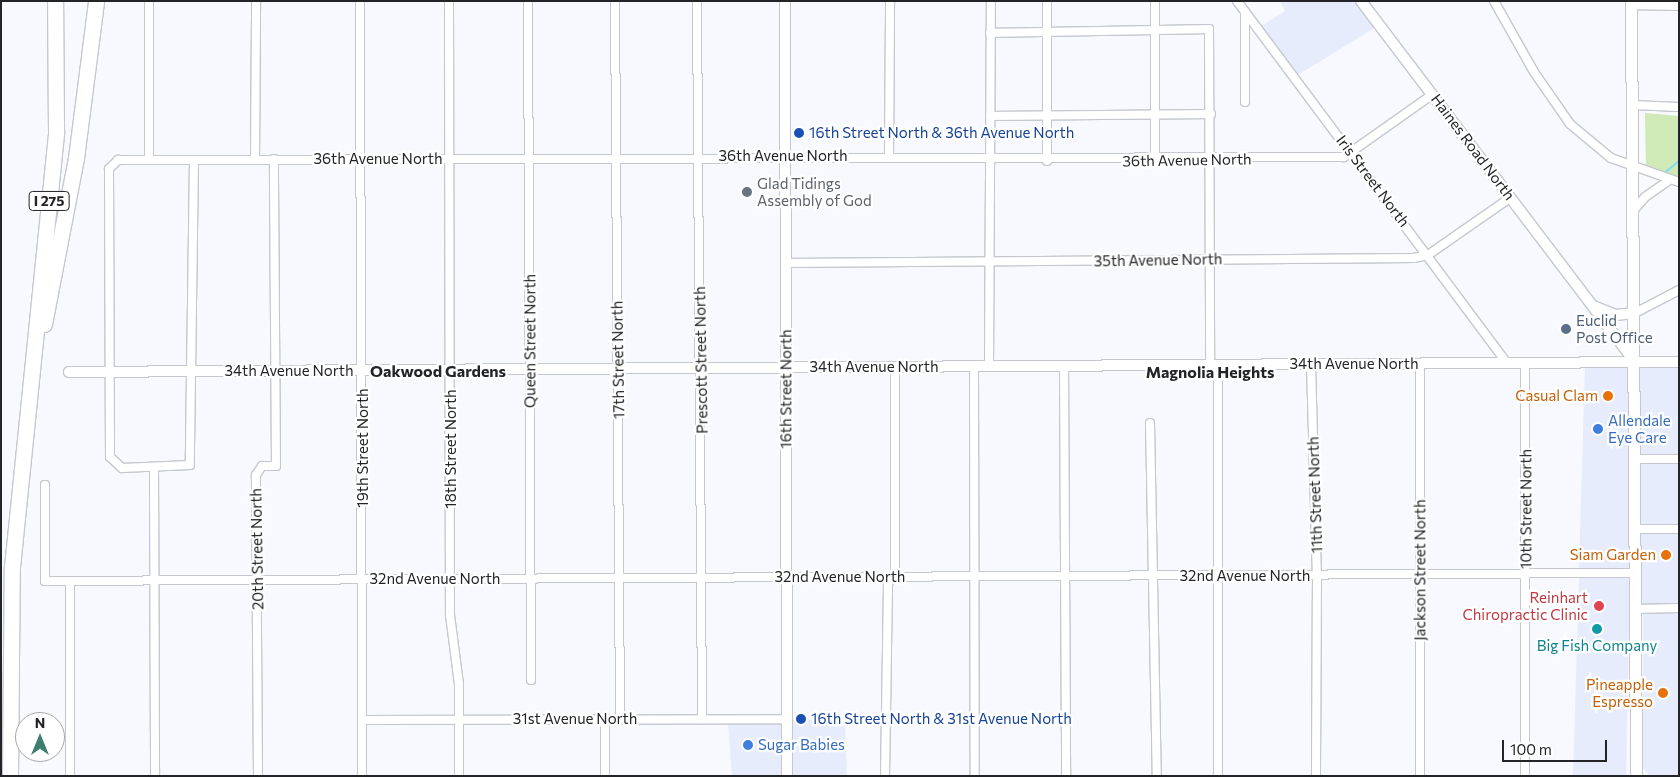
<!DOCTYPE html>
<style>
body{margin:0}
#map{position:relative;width:1680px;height:777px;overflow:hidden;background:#f7f9fe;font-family:Commissioner,sans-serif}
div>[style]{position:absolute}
.built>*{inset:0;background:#e6ecfc}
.green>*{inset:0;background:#cfeab6}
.stream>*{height:2px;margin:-1px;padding:0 1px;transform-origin:1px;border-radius:1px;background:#7edbf8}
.roads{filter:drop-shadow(1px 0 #c5c8d0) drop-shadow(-1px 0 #c5c8d0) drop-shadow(0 1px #c5c8d0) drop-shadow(0 -1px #c5c8d0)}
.minor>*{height:8px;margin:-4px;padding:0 4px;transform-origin:4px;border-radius:4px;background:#fff}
.tertiary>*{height:10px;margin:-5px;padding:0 5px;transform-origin:5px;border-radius:5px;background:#fff}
.secondary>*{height:11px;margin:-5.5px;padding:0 5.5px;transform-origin:5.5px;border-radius:5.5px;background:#fff}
.motorway>*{height:15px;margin:-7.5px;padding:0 7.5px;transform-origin:7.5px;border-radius:7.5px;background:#fff}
.dots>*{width:14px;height:14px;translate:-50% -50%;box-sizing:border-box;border:2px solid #fff;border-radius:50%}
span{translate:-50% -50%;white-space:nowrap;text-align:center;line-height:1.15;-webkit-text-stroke:4.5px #fff;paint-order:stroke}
.shield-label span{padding:1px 4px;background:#fff;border:1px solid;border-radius:4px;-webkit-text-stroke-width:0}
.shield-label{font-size:14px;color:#232427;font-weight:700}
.transit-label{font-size:15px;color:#164399}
.left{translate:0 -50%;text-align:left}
.street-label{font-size:15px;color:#232427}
.worship-label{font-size:15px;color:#5b616d}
.service-label{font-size:15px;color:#4e5e75}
.food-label{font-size:15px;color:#c56008}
.right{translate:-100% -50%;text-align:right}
.shop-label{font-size:15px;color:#366cbe}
.health-label{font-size:15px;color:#be3a42}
.culture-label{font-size:15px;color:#0d838f}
.neighbourhood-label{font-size:16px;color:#232427;font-weight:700}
.frame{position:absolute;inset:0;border:2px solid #232427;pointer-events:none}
.north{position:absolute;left:15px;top:712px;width:50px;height:50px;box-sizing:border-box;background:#fff;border:1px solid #a7a7a9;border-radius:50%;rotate:0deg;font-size:14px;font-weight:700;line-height:20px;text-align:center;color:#232427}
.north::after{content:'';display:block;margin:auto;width:18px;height:22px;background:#3d7e6e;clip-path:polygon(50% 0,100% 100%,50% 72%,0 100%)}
.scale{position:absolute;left:1502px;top:740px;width:105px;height:22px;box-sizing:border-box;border:2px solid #232427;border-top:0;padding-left:6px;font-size:15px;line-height:18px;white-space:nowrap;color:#232427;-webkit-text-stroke:4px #fff;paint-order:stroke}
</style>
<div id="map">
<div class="built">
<div style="clip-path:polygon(1280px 1px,1356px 1px,1376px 27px,1298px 75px,1261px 26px,1285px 11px)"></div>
<div style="clip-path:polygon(1585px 366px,1630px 366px,1630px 568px,1579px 569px)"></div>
<div style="clip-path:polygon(1637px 366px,1679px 366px,1679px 455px,1637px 455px)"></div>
<div style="clip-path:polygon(1637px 463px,1679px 463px,1679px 525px,1637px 525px)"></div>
<div style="clip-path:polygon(1637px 533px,1679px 533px,1679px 604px,1638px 605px)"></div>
<div style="clip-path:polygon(1579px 577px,1630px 577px,1626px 776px,1573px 776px)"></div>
<div style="clip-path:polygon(1643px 612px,1679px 612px,1679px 776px,1650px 776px,1643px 768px)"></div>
<div style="clip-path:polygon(791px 719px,845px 720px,847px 776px,791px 776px)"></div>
<div style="clip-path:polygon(728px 723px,783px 723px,784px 776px,732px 776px)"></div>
</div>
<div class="green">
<div style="clip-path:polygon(1645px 113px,1679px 116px,1679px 177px,1646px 169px)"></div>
</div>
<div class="stream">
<div style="left:1663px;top:174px;width:21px;rotate:-39deg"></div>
</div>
<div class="roads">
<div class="minor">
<div style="left:149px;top:1px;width:159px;rotate:90deg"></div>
<div style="left:360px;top:1px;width:775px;rotate:89.85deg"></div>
<div style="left:449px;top:1px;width:614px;rotate:89.91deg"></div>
<div style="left:450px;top:615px;width:70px;rotate:82.6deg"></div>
<div style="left:459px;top:684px;width:92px;rotate:90deg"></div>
<div style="left:528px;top:1px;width:679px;rotate:89.75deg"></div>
<div style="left:615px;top:1px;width:718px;rotate:89.6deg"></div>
<div style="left:697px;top:1px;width:718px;rotate:89.6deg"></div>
<div style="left:1237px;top:1px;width:452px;rotate:53.3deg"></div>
<div style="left:1494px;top:1px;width:81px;rotate:60.6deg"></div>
<div style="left:1534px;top:72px;width:63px;rotate:55.3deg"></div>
<div style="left:1570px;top:124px;width:53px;rotate:39.7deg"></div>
<div style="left:1611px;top:158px;width:72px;rotate:19.4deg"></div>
<div style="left:1631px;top:5px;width:48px;rotate:1.2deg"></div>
<div style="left:1245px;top:12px;width:90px;rotate:90deg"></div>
<div style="left:990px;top:33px;width:219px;rotate:-1deg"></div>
<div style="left:1209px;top:29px;width:335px;rotate:89.8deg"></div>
<div style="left:1633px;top:105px;width:46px;rotate:2.5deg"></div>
<div style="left:990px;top:116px;width:221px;rotate:-0.5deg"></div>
<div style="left:889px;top:156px;width:155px;rotate:-89.6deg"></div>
<div style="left:194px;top:160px;width:305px;rotate:90.8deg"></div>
<div style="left:190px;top:465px;width:68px;rotate:177.5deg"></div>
<div style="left:122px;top:468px;width:16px;rotate:-137deg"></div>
<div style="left:110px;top:457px;width:288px;rotate:-90.2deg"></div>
<div style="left:109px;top:169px;width:13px;rotate:-45deg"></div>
<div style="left:118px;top:160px;width:1226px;rotate:-0.14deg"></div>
<div style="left:1344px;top:157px;width:109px;rotate:-35.3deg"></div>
<div style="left:255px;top:160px;width:159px;rotate:-89.6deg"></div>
<div style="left:1047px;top:161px;width:160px;rotate:-90deg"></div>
<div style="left:1155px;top:161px;width:160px;rotate:-90deg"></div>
<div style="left:1633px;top:211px;width:18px;rotate:-49deg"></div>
<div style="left:1645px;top:197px;width:28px;rotate:-35deg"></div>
<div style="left:785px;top:263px;width:629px;rotate:-0.46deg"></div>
<div style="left:1414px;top:258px;width:14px;rotate:-12deg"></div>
<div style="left:1428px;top:255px;width:101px;rotate:-34.9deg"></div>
<div style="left:1635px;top:313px;width:50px;rotate:-27.6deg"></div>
<div style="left:1420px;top:363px;width:413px;rotate:90deg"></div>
<div style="left:1525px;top:363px;width:413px;rotate:90deg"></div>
<div style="left:1218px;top:364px;width:412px;rotate:90deg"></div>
<div style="left:1311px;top:364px;width:212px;rotate:88.4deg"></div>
<div style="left:1317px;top:576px;width:200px;rotate:90.3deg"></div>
<div style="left:974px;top:366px;width:410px;rotate:89.9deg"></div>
<div style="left:989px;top:366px;width:365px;rotate:-89.7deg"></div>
<div style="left:1064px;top:366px;width:410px;rotate:89.7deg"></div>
<div style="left:1150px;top:423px;width:353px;rotate:88.9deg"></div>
<div style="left:1635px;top:459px;width:44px"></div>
<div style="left:154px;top:468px;width:308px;rotate:89.8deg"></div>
<div style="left:45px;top:485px;width:96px;rotate:90deg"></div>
<div style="left:45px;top:581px;width:1590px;rotate:-0.29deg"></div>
<div style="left:1635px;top:529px;width:44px"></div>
<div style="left:70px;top:581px;width:195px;rotate:90deg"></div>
<div style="left:1635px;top:609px;width:44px;rotate:-1.3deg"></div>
<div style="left:362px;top:720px;width:425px;rotate:-0.1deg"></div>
<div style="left:258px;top:776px;width:301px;rotate:-90.4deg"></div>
<div style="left:256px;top:475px;width:11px;rotate:-56deg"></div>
<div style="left:262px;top:466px;width:14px"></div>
<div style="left:276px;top:466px;width:307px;rotate:-90.4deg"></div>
<div style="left:605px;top:776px;width:57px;rotate:-90deg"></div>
<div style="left:885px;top:776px;width:192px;rotate:-89.1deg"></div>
<div style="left:888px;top:584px;width:13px;rotate:-58deg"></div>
<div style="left:895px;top:573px;width:206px;rotate:-90deg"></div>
</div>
<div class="tertiary">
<div style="left:785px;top:1px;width:775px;rotate:89.85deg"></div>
<div style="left:1361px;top:1px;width:453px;rotate:52.8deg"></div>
<div style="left:1593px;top:306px;width:24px;rotate:22deg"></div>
<div style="left:1615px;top:315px;width:20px;rotate:-6deg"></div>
<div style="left:69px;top:372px;width:1610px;rotate:-0.36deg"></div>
</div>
<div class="secondary">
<div style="left:1631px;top:1px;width:775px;rotate:89.63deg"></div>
</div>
<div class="motorway">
<div style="left:44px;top:324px;width:169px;rotate:-79.1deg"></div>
<div style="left:76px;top:158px;width:158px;rotate:-82.7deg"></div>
<div style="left:10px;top:776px;width:209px;rotate:-89.5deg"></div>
<div style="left:12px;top:567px;width:438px;rotate:-84.2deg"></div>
<div style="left:56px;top:131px;width:130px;rotate:-90.4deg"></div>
</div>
</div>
<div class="dots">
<div style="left:799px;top:133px;background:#1a4fb4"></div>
<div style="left:747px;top:192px;background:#6b7280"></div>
<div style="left:1566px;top:329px;background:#5c6f8a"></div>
<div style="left:1608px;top:396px;background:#e8710a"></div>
<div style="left:1598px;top:429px;background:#3f7fe0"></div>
<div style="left:1666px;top:555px;background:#e8710a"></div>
<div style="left:1599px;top:606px;background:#e0444e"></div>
<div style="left:1597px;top:629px;background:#0f9aa8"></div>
<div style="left:1663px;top:693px;background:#e8710a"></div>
<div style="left:801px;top:719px;background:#1a4fb4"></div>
<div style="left:748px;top:745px;background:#3f7fe0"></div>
</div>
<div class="shield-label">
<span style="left:49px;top:201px">I 275</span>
</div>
<div class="transit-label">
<span class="left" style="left:809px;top:133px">16th Street North &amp; 36th Avenue North</span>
<span class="left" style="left:811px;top:719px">16th Street North &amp; 31st Avenue North</span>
</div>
<div class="street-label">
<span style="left:1473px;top:147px;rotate:53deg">Haines Road North</span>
<span style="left:783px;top:156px">36th Avenue North</span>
<span style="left:378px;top:159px">36th Avenue North</span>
<span style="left:1187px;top:160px;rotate:-1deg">36th Avenue North</span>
<span style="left:1373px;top:181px;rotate:53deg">Iris Street North</span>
<span style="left:1158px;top:260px;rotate:-1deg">35th Avenue North</span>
<span style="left:530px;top:341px;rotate:-90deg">Queen Street North</span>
<span style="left:618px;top:360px;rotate:-91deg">17th Street North</span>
<span style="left:701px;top:360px;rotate:-91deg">Prescott Street North</span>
<span style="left:1354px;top:364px">34th Avenue North</span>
<span style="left:874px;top:367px">34th Avenue North</span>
<span style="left:289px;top:371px">34th Avenue North</span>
<span style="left:786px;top:389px;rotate:-90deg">16th Street North</span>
<span style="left:363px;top:448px;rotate:-90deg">19th Street North</span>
<span style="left:451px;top:449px;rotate:-90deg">18th Street North</span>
<span style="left:1315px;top:495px;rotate:-92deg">11th Street North</span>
<span style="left:1526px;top:509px;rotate:-90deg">10th Street North</span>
<span style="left:257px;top:549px;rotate:-91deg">20th Street North</span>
<span style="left:1420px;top:570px;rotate:-90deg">Jackson Street North</span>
<span style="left:1245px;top:576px">32nd Avenue North</span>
<span style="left:840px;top:577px">32nd Avenue North</span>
<span style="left:435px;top:579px">32nd Avenue North</span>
<span style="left:575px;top:719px">31st Avenue North</span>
</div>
<div class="worship-label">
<span class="left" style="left:757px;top:192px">Glad Tidings<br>Assembly of God</span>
</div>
<div class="service-label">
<span class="left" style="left:1576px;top:329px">Euclid<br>Post Office</span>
</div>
<div class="food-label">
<span class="right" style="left:1598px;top:396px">Casual Clam</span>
<span class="right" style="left:1656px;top:555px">Siam Garden</span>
<span class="right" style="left:1653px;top:693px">Pineapple<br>Espresso</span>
</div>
<div class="shop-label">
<span class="left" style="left:1608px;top:429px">Allendale<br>Eye Care</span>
<span class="left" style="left:758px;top:745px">Sugar Babies</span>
</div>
<div class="health-label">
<span class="right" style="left:1588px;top:606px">Reinhart<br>Chiropractic Clinic</span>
</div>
<div class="culture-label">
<span style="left:1597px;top:646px">Big Fish Company</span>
</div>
<div class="neighbourhood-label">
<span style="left:438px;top:371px">Oakwood Gardens</span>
<span style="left:1210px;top:372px">Magnolia Heights</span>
</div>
<div class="frame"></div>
<div class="north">N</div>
<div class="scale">100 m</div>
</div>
